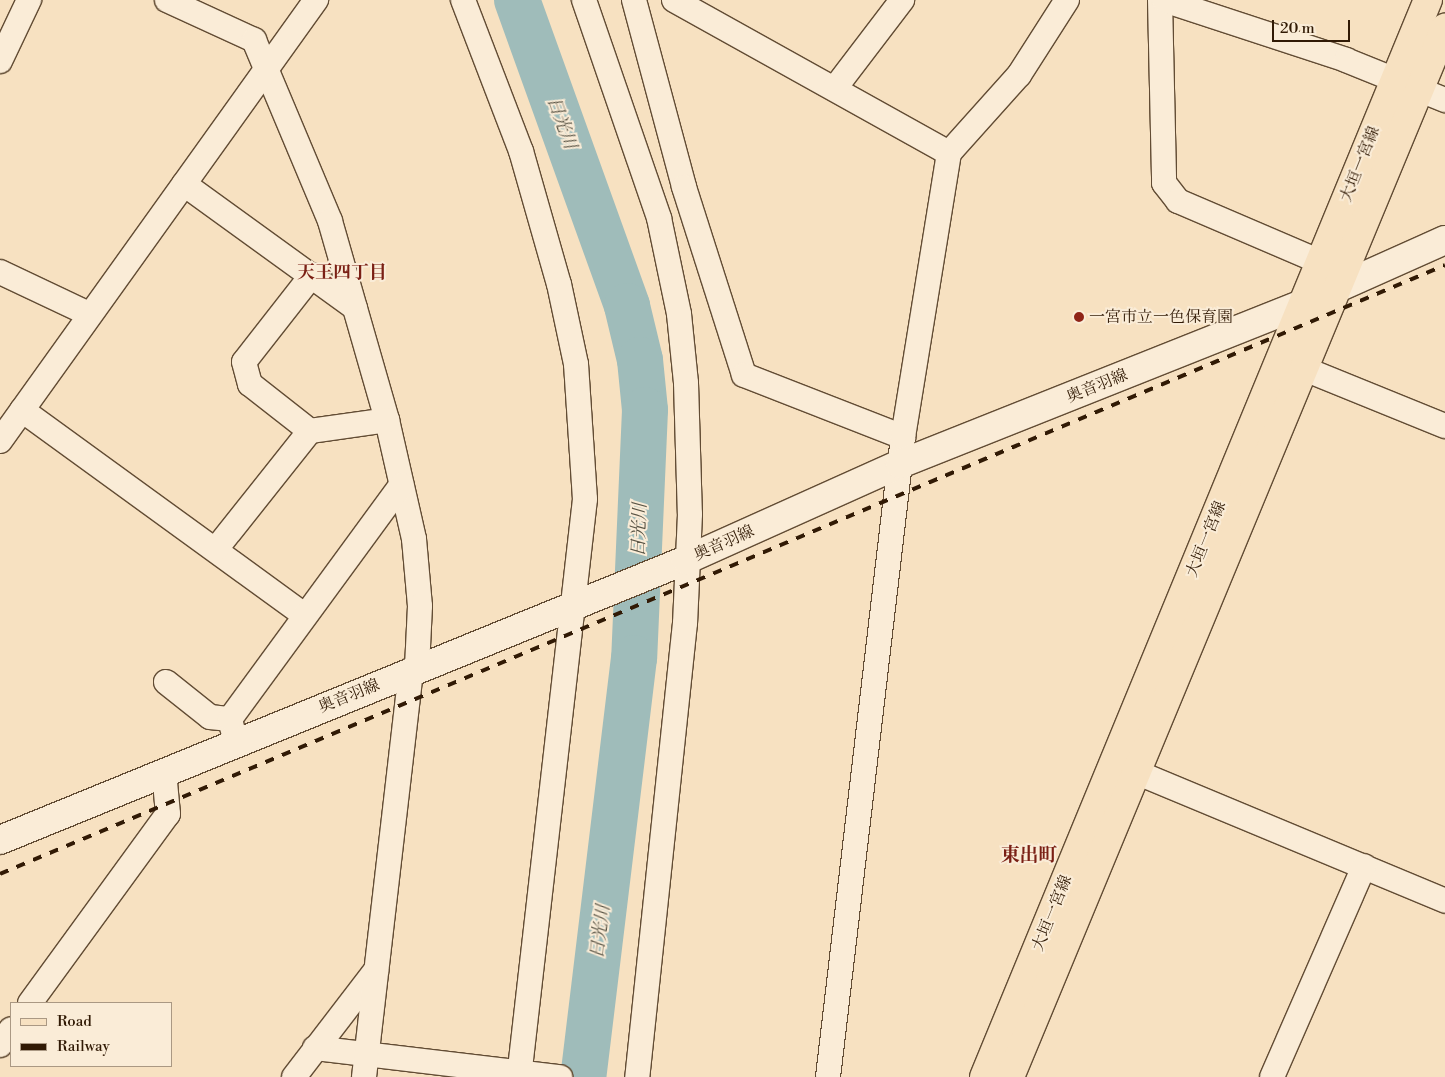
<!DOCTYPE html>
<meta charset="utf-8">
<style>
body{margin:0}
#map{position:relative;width:1445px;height:1077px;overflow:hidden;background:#f7e1c1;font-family:"Libre Bodoni","Noto Serif JP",serif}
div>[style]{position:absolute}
.river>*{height:46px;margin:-23px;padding:0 23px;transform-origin:23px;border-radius:23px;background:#9fbcba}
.roads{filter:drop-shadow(1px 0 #624c34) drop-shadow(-1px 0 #624c34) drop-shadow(0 1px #624c34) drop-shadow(0 -1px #624c34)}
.minor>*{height:24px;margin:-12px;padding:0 12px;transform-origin:12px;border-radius:12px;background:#faecd7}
.secondary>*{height:28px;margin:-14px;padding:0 14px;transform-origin:14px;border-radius:14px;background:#faecd7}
.primary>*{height:28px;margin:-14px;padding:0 14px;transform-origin:14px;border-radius:14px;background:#f7e1c1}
.rail>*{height:4px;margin-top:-2px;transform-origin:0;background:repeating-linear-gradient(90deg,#311a05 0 9px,transparent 0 18px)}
.dots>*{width:14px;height:14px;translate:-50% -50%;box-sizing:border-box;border:2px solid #faecd7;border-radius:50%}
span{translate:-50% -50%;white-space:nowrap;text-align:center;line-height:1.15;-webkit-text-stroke:4px #faecd7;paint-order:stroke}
.street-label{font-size:16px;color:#311a05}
.poi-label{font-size:16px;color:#311a05}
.left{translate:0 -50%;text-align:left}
.water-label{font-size:18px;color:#585344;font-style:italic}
.neighbourhood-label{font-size:18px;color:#7a1f14;font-weight:700}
.quarter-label{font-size:19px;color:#7a1f14;font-weight:700}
.legend{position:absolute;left:10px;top:1002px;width:162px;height:65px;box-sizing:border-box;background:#faecd7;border:1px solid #aa9883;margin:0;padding:6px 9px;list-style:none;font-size:15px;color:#311a05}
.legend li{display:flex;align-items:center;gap:10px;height:25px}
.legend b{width:25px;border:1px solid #aa9883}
.scale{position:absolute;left:1272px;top:20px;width:78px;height:22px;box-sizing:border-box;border:2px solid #311a05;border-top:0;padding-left:6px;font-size:15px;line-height:18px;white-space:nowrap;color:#311a05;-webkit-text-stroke:4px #faecd7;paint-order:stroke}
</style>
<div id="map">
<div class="river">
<div style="left:517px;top:0;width:325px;rotate:70.2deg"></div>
<div style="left:627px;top:306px;width:56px;rotate:76.5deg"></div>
<div style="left:640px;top:360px;width:50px;rotate:84.3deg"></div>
<div style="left:645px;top:410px;width:248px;rotate:92.5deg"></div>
<div style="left:634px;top:658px;width:422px;rotate:96.9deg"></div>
</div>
<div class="roads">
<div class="minor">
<div style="left:167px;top:0;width:96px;rotate:24.7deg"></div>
<div style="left:254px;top:40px;width:196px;rotate:67.2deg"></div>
<div style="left:330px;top:221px;width:207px;rotate:74deg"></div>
<div style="left:387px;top:420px;width:122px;rotate:77.2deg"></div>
<div style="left:414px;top:539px;width:67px;rotate:84.9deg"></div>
<div style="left:420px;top:606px;width:61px;rotate:92.8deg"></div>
<div style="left:463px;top:0;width:162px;rotate:69deg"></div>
<div style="left:521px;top:151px;width:138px;rotate:74.1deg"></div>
<div style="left:559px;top:284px;width:82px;rotate:78deg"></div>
<div style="left:576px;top:364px;width:135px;rotate:86.2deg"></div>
<div style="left:585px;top:499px;width:582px;rotate:96.51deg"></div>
<div style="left:584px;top:0;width:231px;rotate:71deg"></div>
<div style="left:659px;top:218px;width:98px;rotate:78.2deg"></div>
<div style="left:679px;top:314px;width:69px;rotate:84.2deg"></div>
<div style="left:686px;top:383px;width:131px;rotate:88.3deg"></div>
<div style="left:690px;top:514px;width:109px;rotate:92.6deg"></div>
<div style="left:685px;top:623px;width:457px;rotate:96deg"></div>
<div style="left:634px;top:0;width:194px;rotate:75deg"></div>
<div style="left:684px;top:187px;width:197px;rotate:72.3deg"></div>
<div style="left:744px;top:375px;width:171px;rotate:21.3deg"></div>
<div style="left:674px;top:0;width:315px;rotate:29.1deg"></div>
<div style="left:1160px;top:0;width:183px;rotate:88.7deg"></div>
<div style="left:1164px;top:183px;width:23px;rotate:52deg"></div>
<div style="left:1178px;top:201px;width:155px;rotate:23.2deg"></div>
<div style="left:1164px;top:0;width:192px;rotate:18.2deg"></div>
<div style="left:1346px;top:60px;width:107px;rotate:22deg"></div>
<div style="left:0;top:61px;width:68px;rotate:-64.6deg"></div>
<div style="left:835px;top:88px;width:111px;rotate:-52.7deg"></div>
<div style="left:184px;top:184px;width:211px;rotate:35.9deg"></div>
<div style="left:0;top:272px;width:98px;rotate:25.3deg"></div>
<div style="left:312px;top:275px;width:110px;rotate:128deg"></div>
<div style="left:244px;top:362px;width:23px;rotate:75deg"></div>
<div style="left:250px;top:384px;width:76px;rotate:38.1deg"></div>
<div style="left:310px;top:431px;width:78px;rotate:-8.1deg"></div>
<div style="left:1287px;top:362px;width:170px;rotate:22.1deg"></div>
<div style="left:22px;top:410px;width:349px;rotate:36deg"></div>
<div style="left:0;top:441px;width:543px;rotate:-54.38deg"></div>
<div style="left:216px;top:549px;width:151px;rotate:-51.5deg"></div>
<div style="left:166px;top:682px;width:56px;rotate:38.5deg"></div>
<div style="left:210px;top:717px;width:20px;rotate:6deg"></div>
<div style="left:236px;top:742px;width:24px;rotate:-105deg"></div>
<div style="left:230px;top:719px;width:290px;rotate:-53.8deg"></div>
<div style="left:1119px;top:765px;width:353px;rotate:22.6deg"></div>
<div style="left:30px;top:1003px;width:234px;rotate:-53.9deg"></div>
<div style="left:168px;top:814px;width:42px;rotate:-95.4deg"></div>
<div style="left:0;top:1045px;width:19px;rotate:-55deg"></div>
<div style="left:315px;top:1048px;width:247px;rotate:6.8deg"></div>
<div style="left:294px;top:1077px;width:135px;rotate:-52.5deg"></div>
<div style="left:364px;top:1077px;width:410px;rotate:-83.4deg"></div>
<div style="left:828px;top:1077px;width:644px;rotate:-83.32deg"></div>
<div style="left:903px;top:437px;width:288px;rotate:-80.8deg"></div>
<div style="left:949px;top:153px;width:105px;rotate:-48.1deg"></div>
<div style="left:1019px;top:75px;width:89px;rotate:-57.4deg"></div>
<div style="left:1272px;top:1077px;width:230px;rotate:-66.4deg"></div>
</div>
<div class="secondary">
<div style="left:0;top:840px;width:741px;rotate:-22.2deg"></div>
<div style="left:686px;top:560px;width:235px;rotate:-24.2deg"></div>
<div style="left:900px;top:464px;width:435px;rotate:-21.7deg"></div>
<div style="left:1304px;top:303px;width:154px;rotate:-24.1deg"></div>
</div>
<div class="primary">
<div style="left:984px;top:1077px;width:1165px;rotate:-67.6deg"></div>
<div style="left:1010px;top:1077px;width:1136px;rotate:-67.48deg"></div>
</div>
</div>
<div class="rail">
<div style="left:0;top:874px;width:1568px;rotate:-22.85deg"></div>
</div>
<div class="dots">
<div style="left:1079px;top:317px;background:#8f2418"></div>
</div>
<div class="street-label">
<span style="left:1360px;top:164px;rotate:-68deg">大垣一宮線</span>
<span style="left:1097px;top:386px;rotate:-22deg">奥音羽線</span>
<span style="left:1206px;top:539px;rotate:-68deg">大垣一宮線</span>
<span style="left:724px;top:543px;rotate:-24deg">奥音羽線</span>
<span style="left:349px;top:696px;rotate:-22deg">奥音羽線</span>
<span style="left:1052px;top:913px;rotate:-68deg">大垣一宮線</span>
</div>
<div class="poi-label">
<span class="left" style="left:1089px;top:317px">一宮市立一色保育園</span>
</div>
<div class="water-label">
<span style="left:561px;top:123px;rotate:70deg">日光川</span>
<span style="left:640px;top:530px;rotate:-88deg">日光川</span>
<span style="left:601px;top:932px;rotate:-83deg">日光川</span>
</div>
<div class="neighbourhood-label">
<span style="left:342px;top:273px">天王四丁目</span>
</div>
<div class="quarter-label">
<span style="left:1029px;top:856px">東出町</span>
</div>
<ul class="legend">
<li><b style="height:6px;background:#f7e1c1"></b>Road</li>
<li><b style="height:6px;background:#311a05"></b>Railway</li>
</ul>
<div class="scale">20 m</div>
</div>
